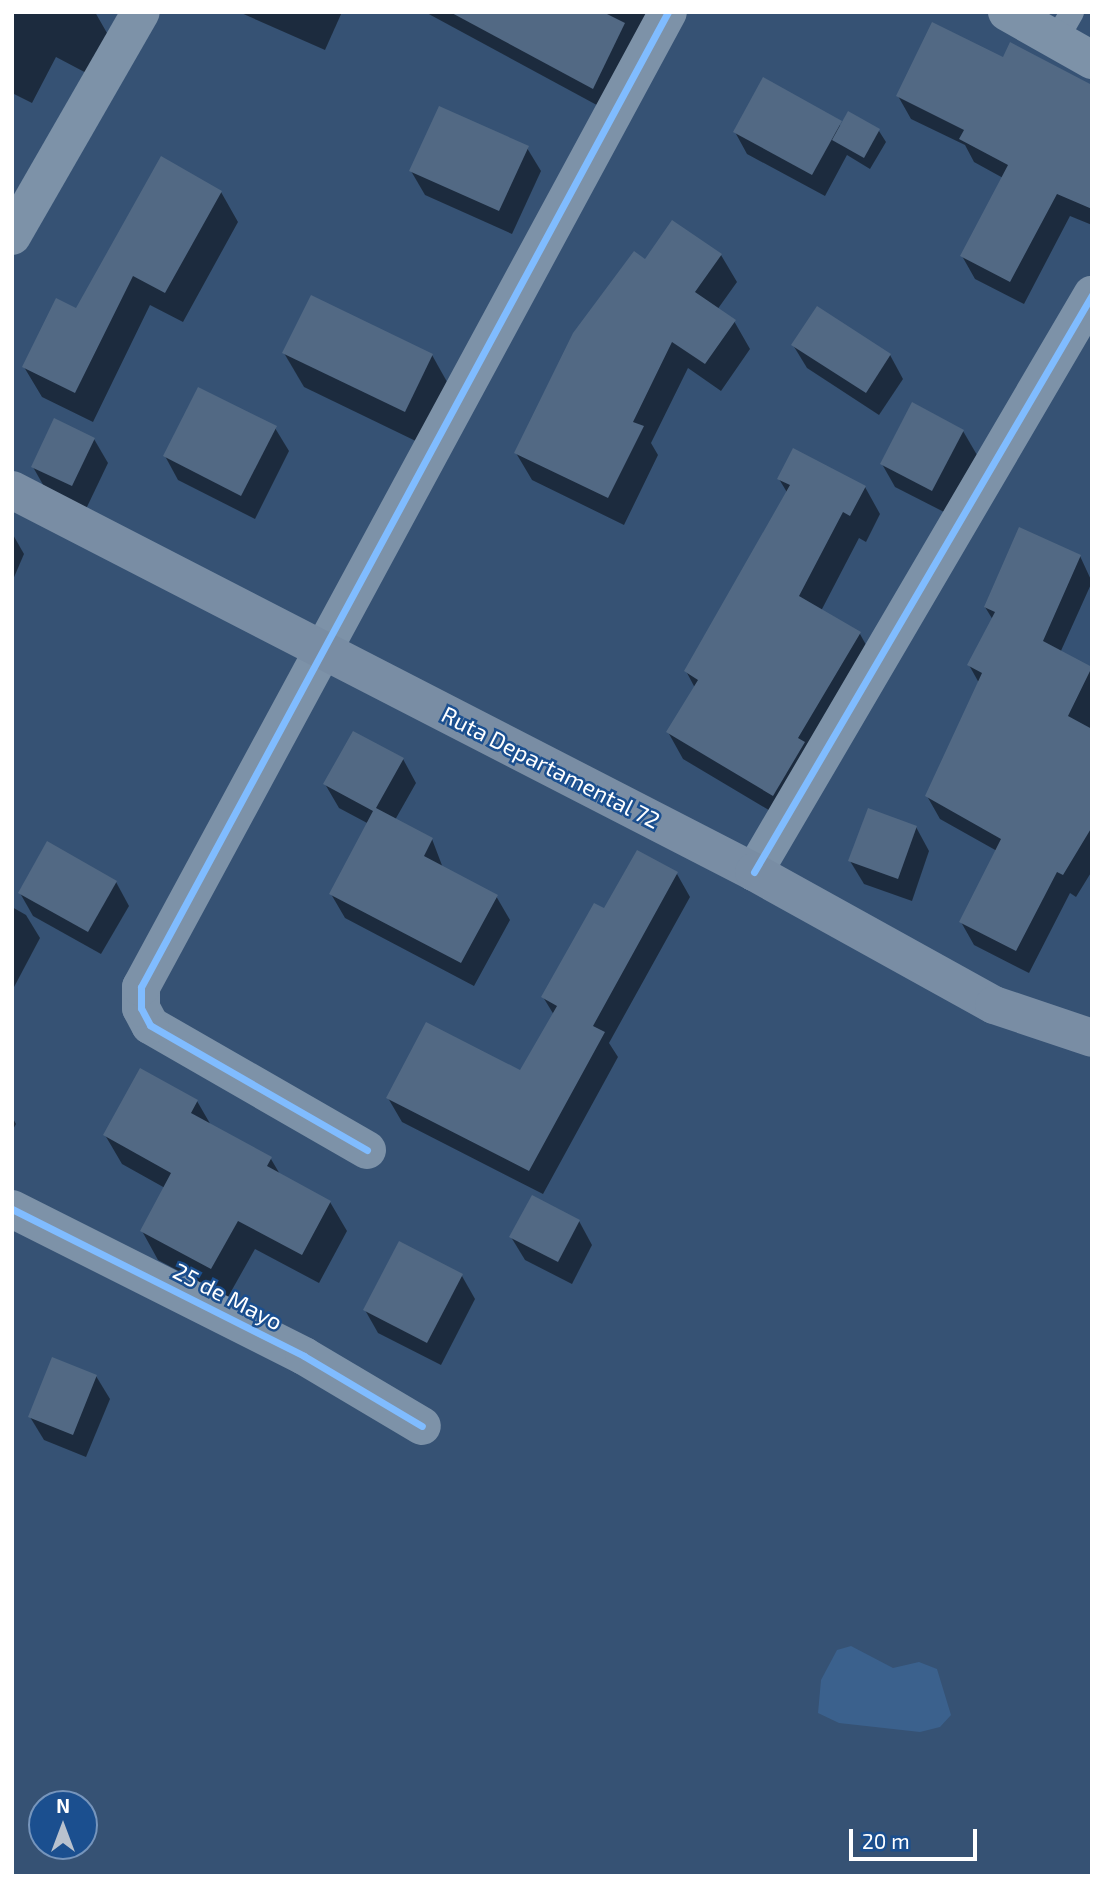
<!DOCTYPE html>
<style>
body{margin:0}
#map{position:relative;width:1104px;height:1888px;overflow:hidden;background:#365274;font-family:"Exo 2",sans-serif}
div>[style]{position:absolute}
.water>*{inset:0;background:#3b618d}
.shadow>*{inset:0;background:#0007}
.building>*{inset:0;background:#526984}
.service>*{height:24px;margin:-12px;padding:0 12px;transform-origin:12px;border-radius:12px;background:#7d92a8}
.minor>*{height:38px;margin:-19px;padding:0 19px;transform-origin:19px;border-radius:19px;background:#7d92a8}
.secondary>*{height:38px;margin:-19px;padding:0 19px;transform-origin:19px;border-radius:19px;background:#798da4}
.cycleway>*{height:7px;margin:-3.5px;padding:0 3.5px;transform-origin:3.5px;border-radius:3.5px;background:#80bcff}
span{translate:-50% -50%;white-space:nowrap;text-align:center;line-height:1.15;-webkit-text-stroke:5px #1b4f8f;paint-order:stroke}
.street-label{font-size:23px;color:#fff}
.frame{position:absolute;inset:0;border:14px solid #fff;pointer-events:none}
.north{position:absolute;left:28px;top:1790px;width:70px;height:70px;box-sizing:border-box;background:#1b4f8f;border:2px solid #7695bc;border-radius:50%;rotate:0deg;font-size:19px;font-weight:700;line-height:28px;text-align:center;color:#fff}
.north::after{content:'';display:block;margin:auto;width:24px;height:32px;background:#b9c2ce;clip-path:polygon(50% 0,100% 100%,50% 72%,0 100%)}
.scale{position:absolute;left:849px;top:1829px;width:128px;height:32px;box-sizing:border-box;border:4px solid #fff;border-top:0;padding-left:9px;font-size:21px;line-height:24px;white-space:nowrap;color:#fff;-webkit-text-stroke:5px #1b4f8f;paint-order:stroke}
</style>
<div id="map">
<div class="water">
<div style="clip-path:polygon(851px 1646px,893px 1668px,919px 1662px,937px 1669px,951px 1715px,940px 1727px,920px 1732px,839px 1723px,818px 1713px,821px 1680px,837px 1650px)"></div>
</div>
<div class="shadow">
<div style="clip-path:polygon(12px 12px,95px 12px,111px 40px,92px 76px,56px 57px,32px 103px,12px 93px)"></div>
<div style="clip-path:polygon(239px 12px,342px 12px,325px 50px)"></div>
<div style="clip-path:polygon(425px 12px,657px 12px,606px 110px)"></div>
<div style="clip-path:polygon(1003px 59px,1092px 87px,1092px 225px,1070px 216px,1024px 304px,975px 279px,962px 256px,1003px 178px,974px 162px,965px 145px,911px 119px,898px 96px)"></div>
<div style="clip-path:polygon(849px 114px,879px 131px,886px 142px,870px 169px,847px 155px,825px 196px,747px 154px,735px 132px,842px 125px)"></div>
<div style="clip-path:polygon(527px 148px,541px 171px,512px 234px,425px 195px,411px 171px)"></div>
<div style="clip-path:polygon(221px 192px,238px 222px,183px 322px,150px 305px,93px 422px,42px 397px,24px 367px)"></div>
<div style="clip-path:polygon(721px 255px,737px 282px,717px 310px,734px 321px,750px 349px,721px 391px,688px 368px,651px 443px,658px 455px,624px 525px,532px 480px,516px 453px,646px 261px)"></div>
<div style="clip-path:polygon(793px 345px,890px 355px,903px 379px,879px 415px,807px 368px)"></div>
<div style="clip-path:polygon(284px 353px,432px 355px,451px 389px,424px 445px,304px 387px)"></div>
<div style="clip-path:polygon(275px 428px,289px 451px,255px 519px,178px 480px,165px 456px)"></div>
<div style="clip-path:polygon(963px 431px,977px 455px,946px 513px,895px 487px,882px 464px)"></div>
<div style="clip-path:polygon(94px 439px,108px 463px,86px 509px,46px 490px,33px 467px)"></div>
<div style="clip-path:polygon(779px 479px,865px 487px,880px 514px,866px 542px,859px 538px,821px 611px,860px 634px,875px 661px,789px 822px,683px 759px,668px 732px,695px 688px,686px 671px,788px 494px)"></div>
<div style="clip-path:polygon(12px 533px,24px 554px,12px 582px)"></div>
<div style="clip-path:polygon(1080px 556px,1092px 582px,1060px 653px,1092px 672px,1092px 871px,1076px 897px,1070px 893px,1029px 973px,974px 945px,961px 922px,997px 851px,940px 819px,927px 796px,979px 683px,969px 665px,993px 620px,985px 607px)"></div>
<div style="clip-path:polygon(403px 759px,416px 783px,395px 820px,432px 839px,443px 868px,496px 896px,510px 920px,474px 986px,345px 918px,331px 894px,369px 824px,339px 808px,325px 784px)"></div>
<div style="clip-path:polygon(916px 827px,929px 851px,912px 901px,864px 884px,850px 861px)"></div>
<div style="clip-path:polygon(677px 874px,690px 897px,609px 1043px,618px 1057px,543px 1194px,402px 1122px,388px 1098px,521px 1073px,554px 1015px,543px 997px,605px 911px)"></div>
<div style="clip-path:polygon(116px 882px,129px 906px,101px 954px,33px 916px,20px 893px)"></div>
<div style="clip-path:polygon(12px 907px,26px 915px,40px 938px,13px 989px)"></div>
<div style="clip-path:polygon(197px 1101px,212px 1127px,271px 1159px,281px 1176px,330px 1202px,347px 1231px,319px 1283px,255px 1249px,228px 1297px,158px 1260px,142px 1231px,165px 1188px,122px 1164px,105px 1135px)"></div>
<div style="clip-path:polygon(12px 1117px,16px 1124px,12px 1131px)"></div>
<div style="clip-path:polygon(579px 1221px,592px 1245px,572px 1284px,525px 1260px,511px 1237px)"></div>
<div style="clip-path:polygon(462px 1276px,475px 1299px,441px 1365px,378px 1333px,365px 1310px)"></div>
<div style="clip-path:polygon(96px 1376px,110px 1399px,86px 1457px,44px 1440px,30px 1417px)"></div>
</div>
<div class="building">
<div style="clip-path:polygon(450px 12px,603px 12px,625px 23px,593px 89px)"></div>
<div style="clip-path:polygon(932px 22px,1003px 57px,1010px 42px,1092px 85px,1092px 209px,1057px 194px,1010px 282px,960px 256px,1008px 165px,959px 139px,964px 130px,896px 96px)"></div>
<div style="clip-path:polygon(763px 77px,842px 121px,812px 175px,733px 132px)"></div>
<div style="clip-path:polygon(439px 106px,529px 146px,499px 211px,409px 171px)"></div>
<div style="clip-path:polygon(848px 111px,880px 129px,864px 158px,832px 140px)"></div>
<div style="clip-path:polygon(161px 156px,222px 191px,165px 293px,133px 276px,75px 393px,22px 367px,56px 298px,76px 308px)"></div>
<div style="clip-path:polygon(672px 220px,722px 254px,695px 292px,736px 320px,705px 364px,672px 342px,633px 422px,644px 426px,608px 498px,514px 453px,573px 333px,634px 251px,645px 259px)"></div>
<div style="clip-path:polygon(311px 295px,433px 354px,405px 412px,282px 353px)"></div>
<div style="clip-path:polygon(817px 306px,891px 354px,866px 393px,791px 345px)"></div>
<div style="clip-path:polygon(198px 387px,277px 426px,241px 496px,163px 456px)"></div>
<div style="clip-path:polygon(912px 402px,964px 430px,932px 491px,880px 464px)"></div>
<div style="clip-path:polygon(54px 418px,95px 438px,72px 486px,31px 467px)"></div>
<div style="clip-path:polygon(793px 448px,866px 486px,850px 516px,843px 512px,799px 596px,861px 632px,798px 738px,805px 742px,773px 796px,666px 732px,698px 680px,684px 671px,790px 485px,777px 479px)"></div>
<div style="clip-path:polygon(1019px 527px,1081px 555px,1043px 641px,1092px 667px,1068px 716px,1092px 729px,1092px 827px,1063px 875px,1057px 872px,1016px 951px,959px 922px,1001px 839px,925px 796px,982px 673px,967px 665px,995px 612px,984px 607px)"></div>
<div style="clip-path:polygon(353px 731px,404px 758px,376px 808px,433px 838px,424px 856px,498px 895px,461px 963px,329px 894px,373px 811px,323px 784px)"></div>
<div style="clip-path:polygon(868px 808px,917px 826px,898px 879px,848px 861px)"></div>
<div style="clip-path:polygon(47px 841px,117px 881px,88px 932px,18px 893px)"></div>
<div style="clip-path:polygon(637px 850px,678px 872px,593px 1026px,605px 1032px,529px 1171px,386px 1098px,426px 1022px,520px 1070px,557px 1006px,541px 997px,594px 903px,604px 908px)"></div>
<div style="clip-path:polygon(140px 1068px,198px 1100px,191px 1113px,272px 1157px,267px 1166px,331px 1201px,302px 1255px,238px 1221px,211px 1269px,140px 1231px,171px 1173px,103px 1135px)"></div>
<div style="clip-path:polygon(532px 1195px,580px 1220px,558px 1262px,509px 1237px)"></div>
<div style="clip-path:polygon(399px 1241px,463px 1274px,427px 1343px,363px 1310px)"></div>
<div style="clip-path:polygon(52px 1357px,97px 1375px,73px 1435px,28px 1417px)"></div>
</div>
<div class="service">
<div style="left:1056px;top:40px;width:32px;rotate:-60deg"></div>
</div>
<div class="minor">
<div style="left:1007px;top:12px;width:98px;rotate:29.5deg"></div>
<div style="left:12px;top:236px;width:258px;rotate:-60.1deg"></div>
<div style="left:754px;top:872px;width:669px;rotate:-59.64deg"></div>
<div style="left:367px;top:1150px;width:250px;rotate:-150.1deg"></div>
<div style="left:150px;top:1025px;width:19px;rotate:-118deg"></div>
<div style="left:141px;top:1008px;width:21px;rotate:-90deg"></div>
<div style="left:141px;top:987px;width:1108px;rotate:-61.61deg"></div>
<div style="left:12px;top:1209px;width:327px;rotate:26.7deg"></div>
<div style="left:304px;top:1356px;width:137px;rotate:30.7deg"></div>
</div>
<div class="secondary">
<div style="left:12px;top:490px;width:835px;rotate:27.24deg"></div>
<div style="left:754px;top:872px;width:274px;rotate:29deg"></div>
<div style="left:994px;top:1005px;width:103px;rotate:18.6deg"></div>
</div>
<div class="cycleway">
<div style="left:754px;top:872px;width:669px;rotate:-59.64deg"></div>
<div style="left:367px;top:1150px;width:250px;rotate:-150.1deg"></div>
<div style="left:150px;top:1025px;width:19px;rotate:-118deg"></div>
<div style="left:141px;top:1008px;width:21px;rotate:-90deg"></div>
<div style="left:141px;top:987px;width:1108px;rotate:-61.61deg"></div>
<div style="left:12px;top:1209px;width:327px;rotate:26.7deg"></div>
<div style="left:304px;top:1356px;width:137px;rotate:30.7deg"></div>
</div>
<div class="street-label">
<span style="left:551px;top:767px;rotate:27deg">Ruta Departamental 72</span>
<span style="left:228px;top:1296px;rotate:27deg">25 de Mayo</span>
</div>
<div class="frame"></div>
<div class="north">N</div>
<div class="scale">20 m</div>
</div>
